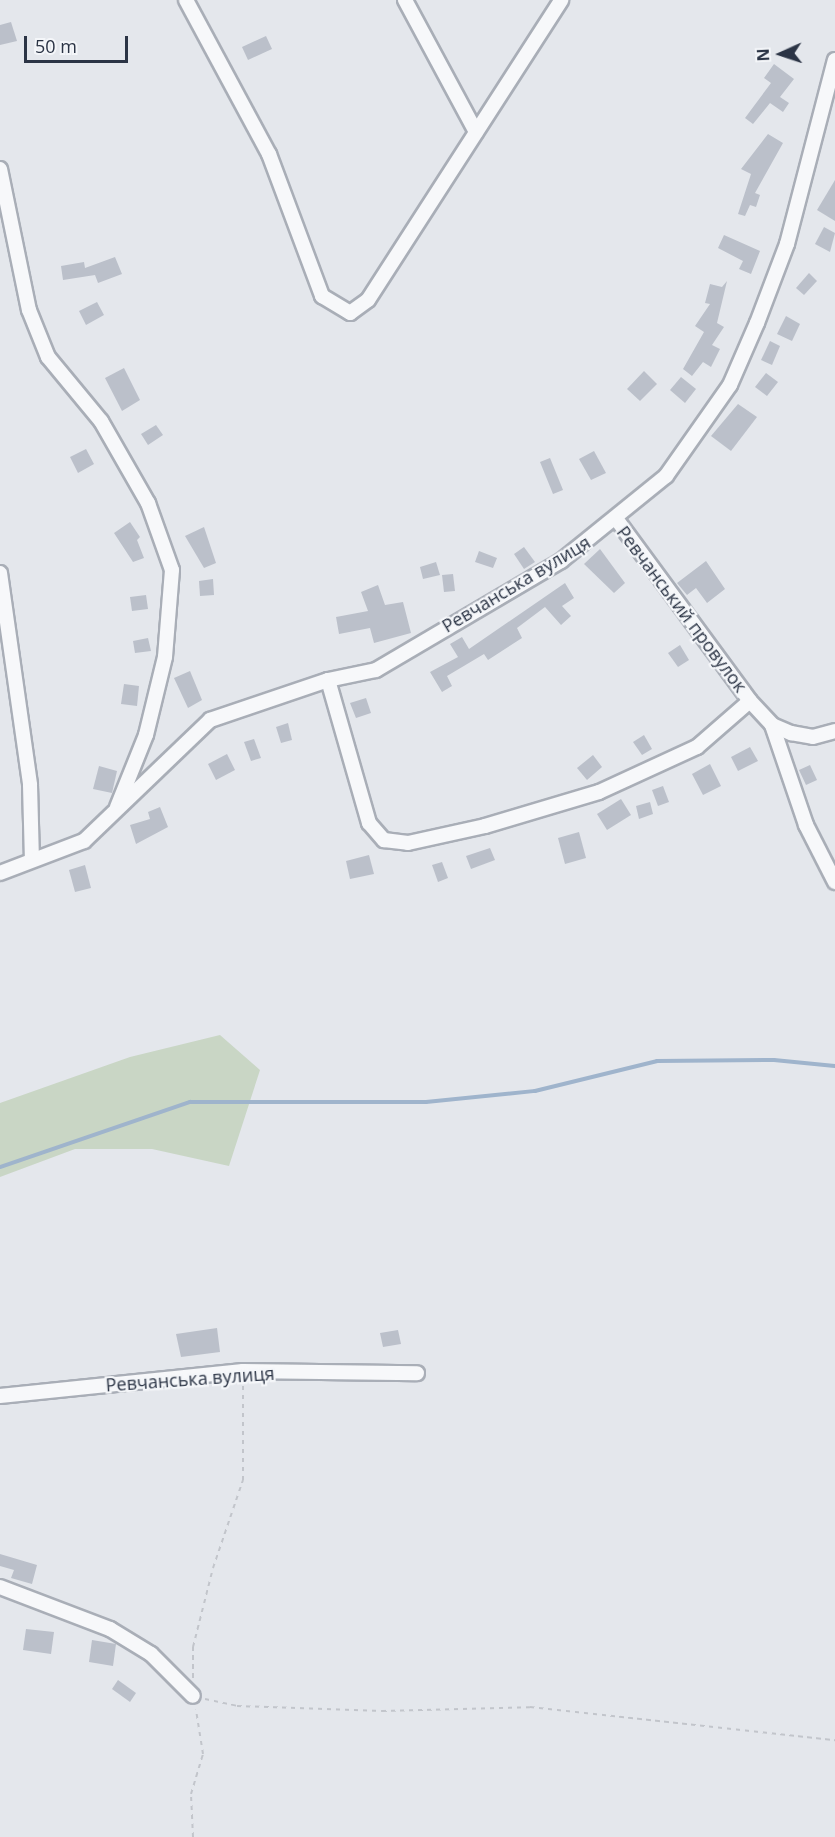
<!DOCTYPE html>
<meta charset="utf-8">
<style>
body{margin:0}
#map{position:relative;width:835px;height:1837px;overflow:hidden;background:#e4e7ec;font-family:"Open Sans",sans-serif}
div>[style]{position:absolute}
.green>*{inset:0;background:#c9d6c5}
.stream>*{height:4px;margin:-2px;padding:0 2px;transform-origin:2px;border-radius:2px;background:#9fb4cc}
.building>*{inset:0;background:#bbc0ca}
.path>*{height:2px;margin-top:-1px;transform-origin:0;background:repeating-linear-gradient(90deg,#c2c5cb 0 4.5px,transparent 0 9px)}
.roads{filter:drop-shadow(2px 0 #a9aeb7) drop-shadow(-2px 0 #a9aeb7) drop-shadow(0 2px #a9aeb7) drop-shadow(0 -2px #a9aeb7)}
.street>*{height:14px;margin:-7px;padding:0 7px;transform-origin:7px;border-radius:7px;background:#f7f8fa}
span{translate:-50% -50%;white-space:nowrap;text-align:center;line-height:1.15;-webkit-text-stroke:4.5px #f4f6f9;paint-order:stroke}
.street-label{font-size:18px;color:#2b3445}
.north{position:absolute;left:751px;top:24px;width:60px;height:60px;-webkit-text-stroke:4px #f4f6f9;paint-order:stroke;rotate:267deg;font-size:16px;font-weight:700;line-height:24px;text-align:center;color:#2b3445}
.north::after{content:'';display:block;margin:auto;width:21px;height:27px;background:#2b3445;clip-path:polygon(50% 0,100% 100%,50% 72%,0 100%)}
.scale{position:absolute;left:24px;top:36px;width:104px;height:27px;box-sizing:border-box;border:3px solid #2b3445;border-top:0;padding-left:8px;font-size:18px;line-height:21px;white-space:nowrap;color:#2b3445;-webkit-text-stroke:4px #f4f6f9;paint-order:stroke}
</style>
<div id="map">
<div class="green">
<div style="clip-path:polygon(220px 1035px,260px 1070px,229px 1166px,152px 1149px,75px 1149px,0 1177px,0 1103px,130px 1057px)"></div>
</div>
<div class="stream">
<div style="left:0;top:1167px;width:201px;rotate:-18.9deg"></div>
<div style="left:190px;top:1102px;width:236px"></div>
<div style="left:426px;top:1102px;width:110px;rotate:-5.8deg"></div>
<div style="left:535px;top:1091px;width:126px;rotate:-13.8deg"></div>
<div style="left:657px;top:1061px;width:117px;rotate:-0.5deg"></div>
<div style="left:774px;top:1060px;width:61px;rotate:5.6deg"></div>
</div>
<div class="building">
<div style="clip-path:polygon(11px 22px,17px 41px,0 45px,0 25px)"></div>
<div style="clip-path:polygon(266px 36px,272px 49px,248px 60px,242px 47px)"></div>
<div style="clip-path:polygon(774px 64px,794px 79px,780px 97px,789px 103px,783px 112px,770px 103px,753px 124px,745px 118px,771px 83px,764px 78px)"></div>
<div style="clip-path:polygon(768px 134px,783px 143px,755px 193px,760px 195px,756px 207px,750px 205px,745px 216px,738px 214px,751px 174px,741px 169px)"></div>
<div style="clip-path:polygon(835px 180px,835px 221px,817px 210px)"></div>
<div style="clip-path:polygon(824px 227px,835px 233px,830px 252px,815px 244px)"></div>
<div style="clip-path:polygon(724px 235px,760px 251px,751px 274px,739px 269px,743px 261px,718px 248px)"></div>
<div style="clip-path:polygon(115px 257px,122px 274px,98px 283px,95px 275px,63px 280px,61px 266px,84px 262px,85px 268px)"></div>
<div style="clip-path:polygon(809px 273px,817px 281px,804px 295px,796px 288px)"></div>
<div style="clip-path:polygon(727px 281px,717px 323px,724px 327px,712px 345px,720px 349px,711px 367px,703px 362px,692px 376px,683px 369px,704px 332px,695px 326px,710px 304px,705px 303px,710px 284px,722px 287px)"></div>
<div style="clip-path:polygon(97px 302px,104px 315px,86px 325px,79px 311px)"></div>
<div style="clip-path:polygon(786px 316px,800px 324px,792px 341px,777px 334px)"></div>
<div style="clip-path:polygon(770px 341px,780px 346px,772px 365px,761px 360px)"></div>
<div style="clip-path:polygon(124px 368px,140px 400px,122px 411px,105px 378px)"></div>
<div style="clip-path:polygon(644px 371px,657px 384px,640px 401px,627px 389px)"></div>
<div style="clip-path:polygon(766px 373px,778px 382px,767px 396px,755px 387px)"></div>
<div style="clip-path:polygon(681px 377px,696px 389px,685px 403px,670px 390px)"></div>
<div style="clip-path:polygon(738px 404px,757px 417px,731px 451px,711px 436px)"></div>
<div style="clip-path:polygon(156px 425px,163px 435px,148px 445px,141px 434px)"></div>
<div style="clip-path:polygon(86px 449px,94px 464px,78px 473px,70px 457px)"></div>
<div style="clip-path:polygon(594px 451px,606px 473px,591px 480px,579px 459px)"></div>
<div style="clip-path:polygon(550px 458px,563px 490px,553px 494px,540px 462px)"></div>
<div style="clip-path:polygon(130px 522px,140px 537px,137px 540px,144px 558px,133px 562px,114px 533px)"></div>
<div style="clip-path:polygon(204px 527px,216px 563px,204px 568px,185px 536px)"></div>
<div style="clip-path:polygon(524px 547px,535px 562px,524px 569px,514px 554px)"></div>
<div style="clip-path:polygon(600px 549px,625px 583px,614px 593px,584px 564px)"></div>
<div style="clip-path:polygon(479px 551px,497px 558px,493px 568px,475px 562px)"></div>
<div style="clip-path:polygon(706px 561px,725px 589px,707px 603px,696px 588px,687px 595px,677px 583px)"></div>
<div style="clip-path:polygon(436px 562px,440px 575px,423px 579px,420px 567px)"></div>
<div style="clip-path:polygon(453px 574px,455px 591px,444px 592px,442px 575px)"></div>
<div style="clip-path:polygon(213px 579px,214px 595px,200px 596px,199px 581px)"></div>
<div style="clip-path:polygon(565px 583px,574px 598px,562px 606px,571px 616px,561px 625px,545px 607px,517px 628px,522px 638px,488px 660px,484px 654px,447px 676px,452px 686px,442px 692px,430px 672px,458px 657px,450px 644px,462px 637px,469px 649px)"></div>
<div style="clip-path:polygon(378px 585px,385px 605px,403px 602px,411px 633px,374px 643px,370px 628px,339px 634px,336px 617px,368px 611px,361px 592px)"></div>
<div style="clip-path:polygon(146px 595px,148px 609px,132px 611px,130px 597px)"></div>
<div style="clip-path:polygon(148px 638px,151px 651px,135px 653px,133px 641px)"></div>
<div style="clip-path:polygon(680px 645px,689px 660px,678px 667px,668px 653px)"></div>
<div style="clip-path:polygon(190px 671px,202px 700px,188px 708px,174px 678px)"></div>
<div style="clip-path:polygon(124px 684px,139px 686px,137px 706px,121px 704px)"></div>
<div style="clip-path:polygon(366px 698px,371px 713px,356px 718px,350px 703px)"></div>
<div style="clip-path:polygon(288px 723px,292px 740px,281px 743px,276px 727px)"></div>
<div style="clip-path:polygon(644px 735px,652px 749px,642px 755px,633px 742px)"></div>
<div style="clip-path:polygon(254px 739px,261px 758px,251px 761px,244px 742px)"></div>
<div style="clip-path:polygon(750px 747px,758px 761px,738px 771px,731px 757px)"></div>
<div style="clip-path:polygon(227px 754px,235px 770px,216px 780px,208px 764px)"></div>
<div style="clip-path:polygon(593px 755px,602px 767px,587px 780px,577px 768px)"></div>
<div style="clip-path:polygon(710px 764px,721px 786px,703px 795px,692px 774px)"></div>
<div style="clip-path:polygon(810px 765px,817px 780px,806px 785px,799px 770px)"></div>
<div style="clip-path:polygon(99px 766px,117px 771px,112px 793px,93px 789px)"></div>
<div style="clip-path:polygon(663px 786px,669px 802px,658px 806px,652px 790px)"></div>
<div style="clip-path:polygon(621px 799px,631px 815px,607px 830px,597px 814px)"></div>
<div style="clip-path:polygon(650px 802px,653px 814px,639px 819px,636px 806px)"></div>
<div style="clip-path:polygon(160px 807px,168px 827px,136px 844px,130px 825px,150px 819px,148px 812px)"></div>
<div style="clip-path:polygon(579px 832px,586px 858px,565px 864px,558px 838px)"></div>
<div style="clip-path:polygon(490px 848px,495px 860px,471px 869px,466px 856px)"></div>
<div style="clip-path:polygon(369px 855px,374px 874px,350px 879px,346px 861px)"></div>
<div style="clip-path:polygon(442px 862px,448px 878px,438px 882px,432px 865px)"></div>
<div style="clip-path:polygon(85px 865px,91px 888px,75px 892px,69px 870px)"></div>
<div style="clip-path:polygon(217px 1328px,220px 1352px,181px 1357px,176px 1334px)"></div>
<div style="clip-path:polygon(398px 1330px,401px 1344px,383px 1347px,380px 1333px)"></div>
<div style="clip-path:polygon(0 1554px,37px 1565px,32px 1584px,11px 1578px,14px 1570px,0 1566px)"></div>
<div style="clip-path:polygon(26px 1629px,54px 1632px,51px 1654px,23px 1650px)"></div>
<div style="clip-path:polygon(92px 1640px,116px 1644px,113px 1666px,89px 1662px)"></div>
<div style="clip-path:polygon(118px 1680px,136px 1693px,130px 1702px,112px 1689px)"></div>
</div>
<div class="path">
<div style="left:193px;top:1678px;width:31px;rotate:-90deg"></div>
<div style="left:193px;top:1647px;width:81px;rotate:-75.8deg"></div>
<div style="left:213px;top:1568px;width:93px;rotate:-71.2deg"></div>
<div style="left:243px;top:1480px;width:95px;rotate:-90deg"></div>
<div style="left:205px;top:1699px;width:33px;rotate:12deg"></div>
<div style="left:237px;top:1706px;width:145px;rotate:2deg"></div>
<div style="left:382px;top:1711px;width:148px;rotate:-1.5deg"></div>
<div style="left:530px;top:1707px;width:307px;rotate:6.2deg"></div>
<div style="left:193px;top:1837px;width:43px;rotate:-92.7deg"></div>
<div style="left:191px;top:1794px;width:42px;rotate:-73.3deg"></div>
<div style="left:203px;top:1754px;width:45px;rotate:-99deg"></div>
</div>
<div class="roads">
<div class="street">
<div style="left:186px;top:0;width:175px;rotate:61.7deg"></div>
<div style="left:269px;top:154px;width:152px;rotate:69.5deg"></div>
<div style="left:322px;top:296px;width:33px;rotate:31deg"></div>
<div style="left:350px;top:313px;width:22px;rotate:-36deg"></div>
<div style="left:368px;top:300px;width:357px;rotate:-57.2deg"></div>
<div style="left:405px;top:0;width:150px;rotate:61.7deg"></div>
<div style="left:0;top:169px;width:144px;rotate:78.4deg"></div>
<div style="left:29px;top:310px;width:51px;rotate:68deg"></div>
<div style="left:48px;top:357px;width:83px;rotate:50.4deg"></div>
<div style="left:101px;top:421px;width:95px;rotate:60.2deg"></div>
<div style="left:148px;top:503px;width:71px;rotate:70.3deg"></div>
<div style="left:172px;top:570px;width:87px;rotate:94.6deg"></div>
<div style="left:165px;top:657px;width:80px;rotate:103.7deg"></div>
<div style="left:146px;top:735px;width:78px;rotate:111.9deg"></div>
<div style="left:0;top:573px;width:214px;rotate:81.9deg"></div>
<div style="left:30px;top:785px;width:75px;rotate:88.5deg"></div>
<div style="left:328px;top:680px;width:149px;rotate:74deg"></div>
<div style="left:369px;top:823px;width:23px;rotate:49deg"></div>
<div style="left:384px;top:840px;width:24px;rotate:7deg"></div>
<div style="left:408px;top:843px;width:79px;rotate:-12.4deg"></div>
<div style="left:485px;top:826px;width:119px;rotate:-16.6deg"></div>
<div style="left:599px;top:792px;width:108px;rotate:-24.7deg"></div>
<div style="left:697px;top:747px;width:70px;rotate:-41deg"></div>
<div style="left:750px;top:701px;width:225px;rotate:-126.3deg"></div>
<div style="left:750px;top:701px;width:33px;rotate:47deg"></div>
<div style="left:772px;top:725px;width:21px;rotate:23deg"></div>
<div style="left:791px;top:733px;width:22px;rotate:10deg"></div>
<div style="left:813px;top:737px;width:23px;rotate:-15deg"></div>
<div style="left:772px;top:725px;width:106px;rotate:71.2deg"></div>
<div style="left:806px;top:825px;width:64px;rotate:63deg"></div>
<div style="left:0;top:873px;width:90px;rotate:-20.9deg"></div>
<div style="left:84px;top:841px;width:175px;rotate:-43.8deg"></div>
<div style="left:210px;top:720px;width:125px;rotate:-18.7deg"></div>
<div style="left:328px;top:680px;width:49px;rotate:-11.8deg"></div>
<div style="left:376px;top:670px;width:215px;rotate:-30.5deg"></div>
<div style="left:561px;top:561px;width:135px;rotate:-39deg"></div>
<div style="left:666px;top:476px;width:111px;rotate:-54.9deg"></div>
<div style="left:730px;top:385px;width:68px;rotate:-66.5deg"></div>
<div style="left:757px;top:323px;width:85px;rotate:-69.2deg"></div>
<div style="left:787px;top:244px;width:190px;rotate:-75.4deg"></div>
<div style="left:0;top:1396px;width:244px;rotate:-5.9deg"></div>
<div style="left:243px;top:1371px;width:174px;rotate:0.7deg"></div>
<div style="left:0;top:1587px;width:118px;rotate:20.9deg"></div>
<div style="left:110px;top:1629px;width:48px;rotate:31.4deg"></div>
<div style="left:151px;top:1654px;width:59px;rotate:45deg"></div>
</div>
</div>
<div class="street-label">
<span style="left:516px;top:584px;rotate:-31deg">Ревчанська вулиця</span>
<span style="left:682px;top:609px;rotate:53deg">Ревчанський провулок</span>
<span style="left:190px;top:1379px;rotate:-4deg">Ревчанська вулиця</span>
</div>
<div class="north">N</div>
<div class="scale">50 m</div>
</div>
